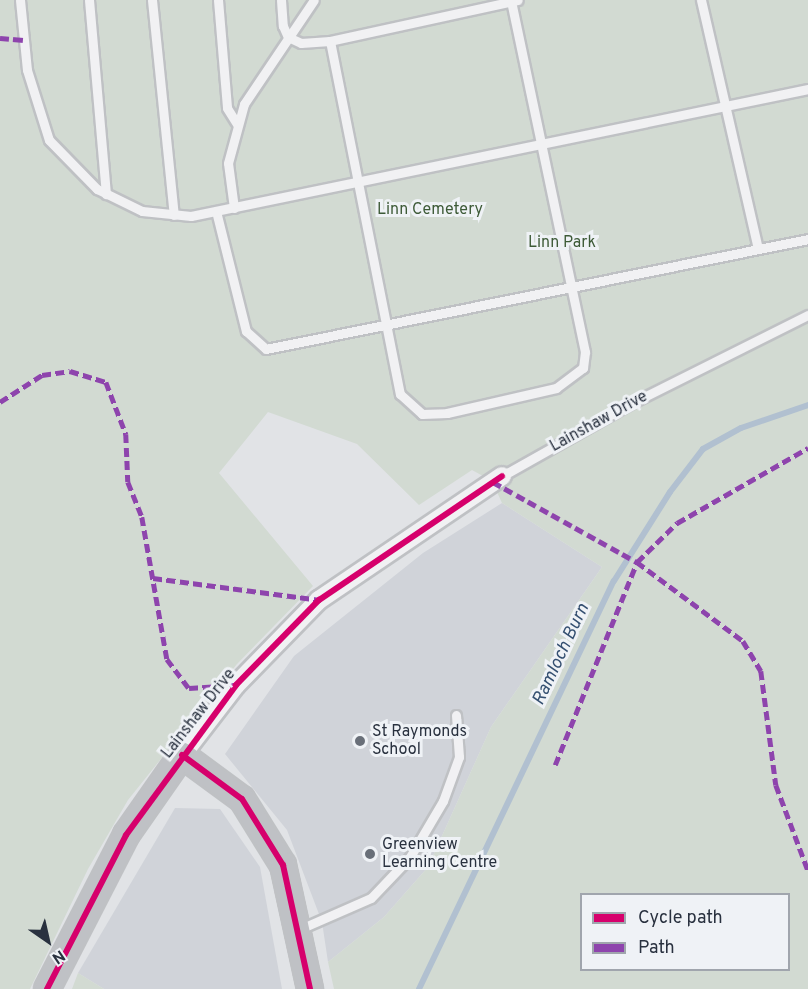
<!DOCTYPE html>
<style>
body{margin:0}
#map{position:relative;width:808px;height:989px;overflow:hidden;background:#e1e3e6;font-family:Overpass,sans-serif}
div>[style]{position:absolute}
.built>*{inset:0;background:#d0d3d9}
.green>*{inset:0;background:#d2dad2}
.stream>*{height:6px;margin:-3px;padding:0 3px;transform-origin:3px;border-radius:3px;background:#b1c0d0}
.roads{filter:drop-shadow(2px 0 #bfc1c4) drop-shadow(-2px 0 #bfc1c4) drop-shadow(0 2px #bfc1c4) drop-shadow(0 -2px #bfc1c4)}
.lane>*{height:9px;margin:-4.5px;padding:0 4.5px;transform-origin:4.5px;border-radius:4.5px;background:#f1f1f3}
.street>*{height:18px;margin:-9px;padding:0 9px;transform-origin:9px;border-radius:9px;background:#f1f1f3}
.secondary>*{height:24px;margin:-12px;padding:0 12px;transform-origin:12px;border-radius:12px;background:#bfc1c5}
.quiet>*{height:4.5px;margin-top:-2.25px;transform-origin:0;background:repeating-linear-gradient(90deg,#8e44ad 0 9px,transparent 0 13.5px)}
.cycleway>*{height:6px;margin:-3px;padding:0 3px;transform-origin:3px;border-radius:3px;background:#d6006c}
.dots>*{width:16px;height:16px;translate:-50% -50%;box-sizing:border-box;border:3px solid #eff2f6;border-radius:50%}
span{translate:-50% -50%;white-space:nowrap;text-align:center;line-height:1.15;-webkit-text-stroke:6px #eff2f6;paint-order:stroke}
.park-label{font-size:16px;color:#3d5a37}
.street-label{font-size:16px;color:#29313f}
.poi-label{font-size:16px;color:#29313f}
.left{translate:0 -50%;text-align:left}
.water-label{font-size:18px;color:#355071;font-style:italic}
.legend{position:absolute;left:580px;top:893px;width:210px;height:78px;box-sizing:border-box;background:#eff2f6;border:2px solid #a0a5ad;margin:0;padding:8px 10px;list-style:none;font-size:18px;color:#29313f}
.legend li{display:flex;align-items:center;gap:12px;height:30px}
.legend b{width:30px;border:2px solid #a0a5ad}
.north{position:absolute;left:18px;top:911px;width:60px;height:60px;-webkit-text-stroke:4px #eff2f6;paint-order:stroke;rotate:146deg;font-size:16px;font-weight:700;line-height:24px;text-align:center;color:#29313f}
.north::after{content:'';display:block;margin:auto;width:21px;height:27px;background:#29313f;clip-path:polygon(50% 0,100% 100%,50% 72%,0 100%)}
</style>
<div id="map">
<div class="built">
<div style="clip-path:polygon(502px 503px,602px 567px,491px 727px,428px 867px,384px 917px,328px 962px,322px 922px,287px 830px,225px 754px,294px 656px,423px 553px)"></div>
<div style="clip-path:polygon(175px 808px,220px 809px,260px 867px,282px 989px,104px 989px,78px 973px)"></div>
</div>
<div class="green">
<div style="clip-path:polygon(evenodd,0 0,808px 0,808px 989px,334px 989px,328px 962px,384px 917px,428px 867px,491px 727px,602px 567px,502px 503px,492px 481px,472px 470px,419px 505px,357px 444px,268px 412px,219px 473px,313px 586px,237px 664px,128px 800px,88px 869px,30px 989px,0 989px,0 0,582px 894px,788px 894px,788px 970px,582px 970px,582px 894px)"></div>
<div style="clip-path:polygon(78px 973px,104px 989px,72px 989px)"></div>
</div>
<div class="stream">
<div style="left:419px;top:989px;width:452px;rotate:-64.5deg"></div>
<div style="left:614px;top:581px;width:105px;rotate:-57.8deg"></div>
<div style="left:670px;top:492px;width:54px;rotate:-52.5deg"></div>
<div style="left:703px;top:449px;width:43px;rotate:-28.9deg"></div>
<div style="left:741px;top:428px;width:71px;rotate:-18.9deg"></div>
</div>
<div class="roads">
<div class="lane">
<div style="left:20px;top:0;width:70px;rotate:84.3deg"></div>
<div style="left:27px;top:70px;width:73px;rotate:72.6deg"></div>
<div style="left:49px;top:140px;width:69px;rotate:45.6deg"></div>
<div style="left:97px;top:189px;width:50px;rotate:26.1deg"></div>
<div style="left:142px;top:211px;width:49px;rotate:5.8deg"></div>
<div style="left:191px;top:216px;width:630px;rotate:-11.63deg"></div>
<div style="left:89px;top:0;width:195px;rotate:85deg"></div>
<div style="left:152px;top:0;width:216px;rotate:84.2deg"></div>
<div style="left:218px;top:0;width:108px;rotate:85.2deg"></div>
<div style="left:227px;top:108px;width:19px;rotate:58deg"></div>
<div style="left:281px;top:0;width:26px;rotate:86deg"></div>
<div style="left:283px;top:26px;width:12px;rotate:66deg"></div>
<div style="left:288px;top:37px;width:14px;rotate:25deg"></div>
<div style="left:301px;top:43px;width:29px;rotate:-4deg"></div>
<div style="left:330px;top:41px;width:192px;rotate:-12.3deg"></div>
<div style="left:701px;top:0;width:255px;rotate:77.1deg"></div>
<div style="left:330px;top:41px;width:360px;rotate:78.8deg"></div>
<div style="left:400px;top:394px;width:30px;rotate:42deg"></div>
<div style="left:422px;top:414px;width:25px;rotate:-2deg"></div>
<div style="left:447px;top:413px;width:112px;rotate:-12.9deg"></div>
<div style="left:556px;top:388px;width:34px;rotate:-37deg"></div>
<div style="left:583px;top:368px;width:16px;rotate:-83deg"></div>
<div style="left:585px;top:352px;width:360px;rotate:-101.9deg"></div>
<div style="left:234px;top:208px;width:45px;rotate:-97.6deg"></div>
<div style="left:228px;top:163px;width:61px;rotate:-74.8deg"></div>
<div style="left:244px;top:104px;width:125px;rotate:-56.1deg"></div>
<div style="left:216px;top:211px;width:124px;rotate:76deg"></div>
<div style="left:246px;top:331px;width:27px;rotate:42deg"></div>
<div style="left:266px;top:349px;width:553px;rotate:-11.47deg"></div>
<div style="left:502px;top:476px;width:145px;rotate:-29.4deg"></div>
<div style="left:628px;top:405px;width:201px;rotate:-26.6deg"></div>
<div style="left:300px;top:929px;width:77px;rotate:-23.6deg"></div>
<div style="left:371px;top:898px;width:57px;rotate:-46.4deg"></div>
<div style="left:410px;top:857px;width:65px;rotate:-59.5deg"></div>
<div style="left:443px;top:801px;width:47px;rotate:-70deg"></div>
<div style="left:459px;top:757px;width:42px;rotate:-94.1deg"></div>
</div>
<div class="street">
<div style="left:182px;top:755px;width:88px;rotate:-52.4deg"></div>
<div style="left:236px;top:685px;width:119px;rotate:-45.7deg"></div>
<div style="left:319px;top:600px;width:221px;rotate:-34.1deg"></div>
</div>
<div class="secondary">
<div style="left:47px;top:989px;width:173px;rotate:-62.8deg"></div>
<div style="left:126px;top:835px;width:98px;rotate:-55deg"></div>
<div style="left:182px;top:755px;width:74px;rotate:36.3deg"></div>
<div style="left:242px;top:799px;width:78px;rotate:58.2deg"></div>
<div style="left:283px;top:865px;width:127px;rotate:77.7deg"></div>
</div>
</div>
<div class="quiet">
<div style="left:0;top:38px;width:24px;rotate:5deg"></div>
<div style="left:0;top:402px;width:50px;rotate:-32.7deg"></div>
<div style="left:42px;top:375px;width:28px;rotate:-8deg"></div>
<div style="left:70px;top:371px;width:38px;rotate:17deg"></div>
<div style="left:106px;top:382px;width:56px;rotate:69deg"></div>
<div style="left:126px;top:434px;width:48px;rotate:87.6deg"></div>
<div style="left:128px;top:482px;width:38px;rotate:68deg"></div>
<div style="left:142px;top:517px;width:144px;rotate:80deg"></div>
<div style="left:167px;top:659px;width:36px;rotate:53deg"></div>
<div style="left:189px;top:688px;width:47px;rotate:-3.7deg"></div>
<div style="left:493px;top:482px;width:165px;rotate:29.1deg"></div>
<div style="left:637px;top:562px;width:132px;rotate:36.7deg"></div>
<div style="left:743px;top:641px;width:35px;rotate:59deg"></div>
<div style="left:761px;top:671px;width:115px;rotate:82.5deg"></div>
<div style="left:776px;top:785px;width:91px;rotate:69.4deg"></div>
<div style="left:153px;top:578px;width:167px;rotate:7.5deg"></div>
<div style="left:555px;top:765px;width:219px;rotate:-68deg"></div>
<div style="left:637px;top:562px;width:56px;rotate:-44.3deg"></div>
<div style="left:677px;top:523px;width:151px;rotate:-29.8deg"></div>
</div>
<div class="cycleway">
<div style="left:182px;top:755px;width:74px;rotate:36.3deg"></div>
<div style="left:242px;top:799px;width:78px;rotate:58.2deg"></div>
<div style="left:283px;top:865px;width:127px;rotate:77.7deg"></div>
<div style="left:47px;top:989px;width:173px;rotate:-62.8deg"></div>
<div style="left:126px;top:835px;width:186px;rotate:-53.7deg"></div>
<div style="left:236px;top:685px;width:119px;rotate:-45.7deg"></div>
<div style="left:319px;top:600px;width:221px;rotate:-34.1deg"></div>
</div>
<div class="dots">
<div style="left:360px;top:741px;background:#696f79"></div>
<div style="left:370px;top:854px;background:#696f79"></div>
</div>
<div class="park-label">
<span style="left:430px;top:210px">Linn Cemetery</span>
<span style="left:562px;top:243px">Linn Park</span>
</div>
<div class="street-label">
<span style="left:599px;top:422px;rotate:-29deg">Lainshaw Drive</span>
<span style="left:199px;top:714px;rotate:-52deg">Lainshaw Drive</span>
</div>
<div class="poi-label">
<span class="left" style="left:372px;top:741px">St Raymonds<br>School</span>
<span class="left" style="left:382px;top:854px">Greenview<br>Learning Centre</span>
</div>
<div class="water-label">
<span style="left:562px;top:655px;rotate:-65deg">Ramloch Burn</span>
</div>
<ul class="legend">
<li><b style="height:8px;background:#d6006c"></b>Cycle path</li>
<li><b style="height:8px;background:#8e44ad"></b>Path</li>
</ul>
<div class="north">N</div>
</div>
